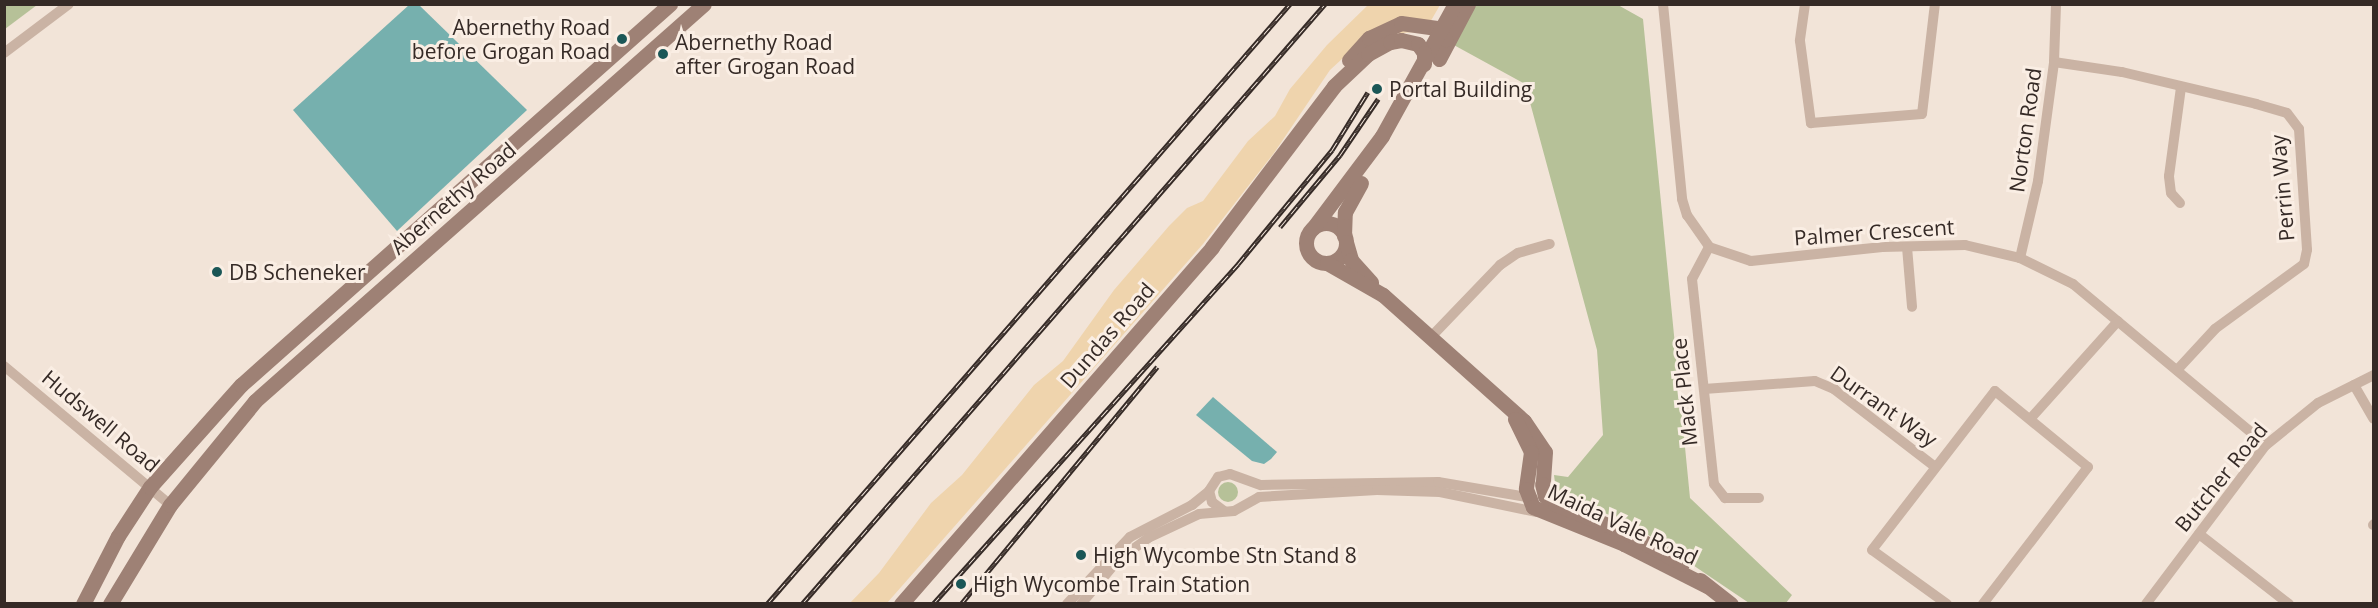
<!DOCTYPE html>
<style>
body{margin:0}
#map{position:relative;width:2378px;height:608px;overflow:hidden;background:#f2e4d8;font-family:"Open Sans",sans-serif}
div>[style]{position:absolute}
.green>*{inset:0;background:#b6c198}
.round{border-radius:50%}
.sand>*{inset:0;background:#efd4ad}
.water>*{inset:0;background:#76b0ae}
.street>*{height:10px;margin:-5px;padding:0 5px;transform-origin:5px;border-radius:5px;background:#cab3a4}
.secondary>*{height:15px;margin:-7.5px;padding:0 7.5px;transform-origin:7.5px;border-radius:7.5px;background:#9e8175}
.secondary>.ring{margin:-7.5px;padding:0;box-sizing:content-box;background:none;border:15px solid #9e8175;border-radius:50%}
.rail>*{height:5px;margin-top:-2.5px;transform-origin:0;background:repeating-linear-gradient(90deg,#faeee4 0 9px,#352a26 0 18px);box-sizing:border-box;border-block:2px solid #352a26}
.dots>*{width:16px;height:16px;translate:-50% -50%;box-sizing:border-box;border:3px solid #faeee4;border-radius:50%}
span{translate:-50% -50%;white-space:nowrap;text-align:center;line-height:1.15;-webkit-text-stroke:6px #faeee4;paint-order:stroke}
.poi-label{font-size:21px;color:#352a26}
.right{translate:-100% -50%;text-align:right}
.left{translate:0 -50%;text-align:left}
.street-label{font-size:21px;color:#352a26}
.frame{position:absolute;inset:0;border:6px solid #352a26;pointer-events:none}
</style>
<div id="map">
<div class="green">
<div style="clip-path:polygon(5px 4px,37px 4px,37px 5px,5px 29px)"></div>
<div style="clip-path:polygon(1474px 5px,1618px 5px,1643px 19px,1690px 498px,1792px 595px,1786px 603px,1749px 603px,1638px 528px,1556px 491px,1554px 475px,1568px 477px,1603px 435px,1597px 350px,1525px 84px,1452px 44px)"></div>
<div class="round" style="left:1218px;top:482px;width:20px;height:20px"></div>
</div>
<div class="sand">
<div style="clip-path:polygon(1368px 5px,1440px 5px,1425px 31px,1380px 35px,1355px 47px,1330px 70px,1274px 153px,1203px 244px,887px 603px,849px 604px,879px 573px,931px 503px,962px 475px,1034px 385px,1063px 361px,1114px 290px,1169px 226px,1187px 208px,1203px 201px,1248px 141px,1275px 116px,1290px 89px,1327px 45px)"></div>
</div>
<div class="water">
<div style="clip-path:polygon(418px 4px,527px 110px,397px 231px,293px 110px,409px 5px)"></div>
<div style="clip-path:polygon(1213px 397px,1277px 452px,1271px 459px,1264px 464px,1252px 461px,1196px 415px)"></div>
</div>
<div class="street">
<div style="left:1663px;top:4px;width:196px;rotate:84.4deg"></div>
<div style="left:1682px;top:199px;width:17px;rotate:73deg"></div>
<div style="left:1687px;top:215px;width:39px;rotate:55deg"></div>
<div style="left:1709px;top:247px;width:44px;rotate:18.4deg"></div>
<div style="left:1751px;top:261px;width:132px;rotate:-6.1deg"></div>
<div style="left:1882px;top:247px;width:83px;rotate:-1.4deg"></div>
<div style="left:1965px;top:245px;width:57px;rotate:13.3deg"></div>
<div style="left:2020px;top:258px;width:59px;rotate:26.1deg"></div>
<div style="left:2073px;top:284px;width:251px;rotate:39.8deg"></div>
<div style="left:1805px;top:4px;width:37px;rotate:98deg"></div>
<div style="left:1800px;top:41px;width:83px;rotate:82.4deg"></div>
<div style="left:1811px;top:123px;width:111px;rotate:-4.6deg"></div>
<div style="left:1922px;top:114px;width:111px;rotate:-83.3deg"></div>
<div style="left:4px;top:53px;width:81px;rotate:-37deg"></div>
<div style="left:2054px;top:62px;width:69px;rotate:8.4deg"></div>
<div style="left:2122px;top:72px;width:138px;rotate:13.4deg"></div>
<div style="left:2256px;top:104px;width:32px;rotate:16deg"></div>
<div style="left:2287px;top:113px;width:20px;rotate:53deg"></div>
<div style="left:2299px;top:129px;width:121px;rotate:86.2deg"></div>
<div style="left:2307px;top:250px;width:14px;rotate:102deg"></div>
<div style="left:2304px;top:264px;width:110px;rotate:143.9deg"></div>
<div style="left:2215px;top:329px;width:56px;rotate:132.8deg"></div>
<div style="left:2180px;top:203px;width:13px;rotate:-132deg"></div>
<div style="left:2171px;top:193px;width:17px;rotate:-97deg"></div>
<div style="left:2169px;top:176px;width:90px;rotate:-82.3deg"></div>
<div style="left:1709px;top:247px;width:36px;rotate:118deg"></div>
<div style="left:1692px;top:279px;width:206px;rotate:83.9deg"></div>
<div style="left:1714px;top:484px;width:18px;rotate:52deg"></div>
<div style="left:1725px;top:498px;width:34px"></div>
<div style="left:1907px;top:247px;width:60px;rotate:85.2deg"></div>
<div style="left:2020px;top:258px;width:79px;rotate:-76.8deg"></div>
<div style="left:2038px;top:181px;width:120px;rotate:-82.3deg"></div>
<div style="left:2054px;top:62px;width:58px;rotate:-88deg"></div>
<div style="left:1430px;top:338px;width:101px;rotate:-46.2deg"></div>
<div style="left:1500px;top:265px;width:22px;rotate:-34deg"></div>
<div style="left:1518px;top:253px;width:33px;rotate:-16deg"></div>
<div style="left:4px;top:366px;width:217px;rotate:39.9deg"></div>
<div style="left:2354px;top:385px;width:39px;rotate:60deg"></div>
<div style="left:1704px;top:389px;width:111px;rotate:-4.1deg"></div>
<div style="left:1815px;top:381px;width:21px;rotate:23deg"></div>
<div style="left:1834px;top:389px;width:126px;rotate:37.6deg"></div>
<div style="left:2031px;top:418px;width:130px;rotate:-48.1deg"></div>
<div style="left:1224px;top:511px;width:15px;rotate:-143deg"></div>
<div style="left:1212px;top:502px;width:11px;rotate:-105deg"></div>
<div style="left:1209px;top:491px;width:17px;rotate:-57deg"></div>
<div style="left:1218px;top:477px;width:12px;rotate:-14deg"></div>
<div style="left:1230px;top:474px;width:33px;rotate:20deg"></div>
<div style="left:1261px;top:485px;width:177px;rotate:-1deg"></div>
<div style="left:1438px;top:482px;width:96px;rotate:9.6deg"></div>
<div style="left:2373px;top:525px;width:1px;rotate:-45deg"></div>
<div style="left:2199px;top:534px;width:114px;rotate:37.9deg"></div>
<div style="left:1067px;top:604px;width:92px;rotate:-46.8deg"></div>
<div style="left:1130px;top:537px;width:70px;rotate:-27.3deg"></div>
<div style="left:1192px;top:505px;width:22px;rotate:-39deg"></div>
<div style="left:1081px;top:604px;width:57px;rotate:-49.9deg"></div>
<div style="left:1118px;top:560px;width:37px;rotate:-36deg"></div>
<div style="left:1148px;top:538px;width:56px;rotate:-25.2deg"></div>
<div style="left:1199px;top:514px;width:35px;rotate:-5deg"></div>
<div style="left:1234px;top:511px;width:29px;rotate:-29deg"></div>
<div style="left:1259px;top:497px;width:118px;rotate:-3.4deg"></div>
<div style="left:1377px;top:490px;width:63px;rotate:1.8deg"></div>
<div style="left:1440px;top:492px;width:99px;rotate:11.7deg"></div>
<div style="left:1947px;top:604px;width:92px;rotate:-144.2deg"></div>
<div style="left:1872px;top:550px;width:201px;rotate:-52.3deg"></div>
<div style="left:1995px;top:391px;width:120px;rotate:39.3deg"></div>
<div style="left:2088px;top:467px;width:173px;rotate:127.5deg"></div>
<div style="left:2146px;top:604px;width:199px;rotate:-53deg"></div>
<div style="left:2266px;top:445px;width:67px;rotate:-38.9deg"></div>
<div style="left:2318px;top:403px;width:63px;rotate:-26.6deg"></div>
</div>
<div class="secondary">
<div style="left:1439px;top:59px;width:62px;rotate:-62.2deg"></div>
<div style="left:1349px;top:60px;width:30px;rotate:-48deg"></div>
<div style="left:1369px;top:38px;width:35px;rotate:-25deg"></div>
<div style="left:1401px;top:23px;width:36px;rotate:8deg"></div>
<div style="left:1437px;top:28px;width:14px;rotate:54deg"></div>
<div class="ring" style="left:1306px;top:223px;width:25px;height:25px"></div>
<div style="left:1313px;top:228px;width:115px;rotate:-53.1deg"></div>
<div style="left:1382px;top:136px;width:151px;rotate:-61.1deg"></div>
<div style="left:1344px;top:236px;width:24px;rotate:-88deg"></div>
<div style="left:1345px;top:212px;width:33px;rotate:-61deg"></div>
<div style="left:1346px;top:242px;width:19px;rotate:74deg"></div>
<div style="left:1351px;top:260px;width:30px;rotate:48deg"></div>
<div style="left:1327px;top:263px;width:64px;rotate:29.7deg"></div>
<div style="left:1383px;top:295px;width:189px;rotate:41.8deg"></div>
<div style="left:1524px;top:421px;width:37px;rotate:56deg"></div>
<div style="left:1545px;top:452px;width:28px;rotate:94deg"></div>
<div style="left:1515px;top:419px;width:37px;rotate:64deg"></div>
<div style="left:1531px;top:452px;width:37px;rotate:98deg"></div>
<div style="left:1526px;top:489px;width:19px;rotate:69deg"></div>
<div style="left:1533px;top:507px;width:98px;rotate:22.1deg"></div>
<div style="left:1624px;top:544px;width:93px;rotate:26.8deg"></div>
<div style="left:1542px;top:484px;width:12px;rotate:76deg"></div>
<div style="left:1545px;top:496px;width:13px;rotate:39deg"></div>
<div style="left:1555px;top:504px;width:81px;rotate:21.8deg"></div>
<div style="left:1630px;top:534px;width:60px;rotate:30deg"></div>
<div style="left:1700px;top:580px;width:39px;rotate:38deg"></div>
<div style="left:83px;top:604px;width:76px;rotate:-62.8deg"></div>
<div style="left:118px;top:536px;width:59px;rotate:-56.9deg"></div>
<div style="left:150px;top:487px;width:137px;rotate:-48.3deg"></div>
<div style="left:241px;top:385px;width:574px;rotate:-41.61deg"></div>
<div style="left:110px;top:604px;width:116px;rotate:-58.8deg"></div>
<div style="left:170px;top:505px;width:134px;rotate:-50.7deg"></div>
<div style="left:255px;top:401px;width:599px;rotate:-41.48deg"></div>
<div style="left:901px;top:604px;width:473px;rotate:-48.9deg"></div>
<div style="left:1212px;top:247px;width:202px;rotate:-52.8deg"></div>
<div style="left:1334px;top:86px;width:47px;rotate:-43.3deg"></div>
<div style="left:1368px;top:54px;width:25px;rotate:-29deg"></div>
<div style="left:1390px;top:42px;width:11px;rotate:-10deg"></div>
<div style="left:1401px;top:40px;width:17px;rotate:13deg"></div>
<div style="left:1418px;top:44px;width:11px;rotate:56deg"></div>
<div style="left:1424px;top:53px;width:11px;rotate:90deg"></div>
</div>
<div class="rail">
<div style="left:1280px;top:227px;width:94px;rotate:-50.2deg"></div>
<div style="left:1340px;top:155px;width:68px;rotate:-55.8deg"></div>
<div style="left:767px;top:604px;width:796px;rotate:-48.92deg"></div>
<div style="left:802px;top:604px;width:796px;rotate:-48.92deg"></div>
<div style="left:933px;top:604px;width:457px;rotate:-48.1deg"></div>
<div style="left:1238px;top:264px;width:148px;rotate:-50.5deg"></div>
<div style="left:1332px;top:150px;width:68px;rotate:-58.2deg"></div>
<div style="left:961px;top:604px;width:308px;rotate:-50.4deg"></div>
</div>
<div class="dots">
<div style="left:622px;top:39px;background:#1b5757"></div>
<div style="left:663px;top:54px;background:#1b5757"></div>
<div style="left:1377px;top:89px;background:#1b5757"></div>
<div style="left:217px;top:272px;background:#1b5757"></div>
<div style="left:1081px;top:555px;background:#1b5757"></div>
<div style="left:961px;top:584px;background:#1b5757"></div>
</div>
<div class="poi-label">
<span class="right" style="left:610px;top:39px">Abernethy Road<br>before Grogan Road</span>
<span class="left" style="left:675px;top:54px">Abernethy Road<br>after Grogan Road</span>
<span class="left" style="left:1389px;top:89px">Portal Building</span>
<span class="left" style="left:229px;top:272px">DB Scheneker</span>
<span class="left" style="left:1093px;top:555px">High Wycombe Stn Stand 8</span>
<span class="left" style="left:973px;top:584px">High Wycombe Train Station</span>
</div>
<div class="street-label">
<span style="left:2025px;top:130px;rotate:-82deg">Norton Road</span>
<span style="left:2282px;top:188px;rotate:-95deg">Perrin Way</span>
<span style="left:453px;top:198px;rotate:-41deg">Abernethy Road</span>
<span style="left:1874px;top:232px;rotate:-4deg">Palmer Crescent</span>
<span style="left:1107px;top:335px;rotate:-49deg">Dundas Road</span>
<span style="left:1684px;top:392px;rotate:-96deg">Mack Place</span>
<span style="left:1884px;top:406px;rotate:35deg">Durrant Way</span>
<span style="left:101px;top:421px;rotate:40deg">Hudswell Road</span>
<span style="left:2221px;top:477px;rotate:-51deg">Butcher Road</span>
<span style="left:1623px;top:524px;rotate:25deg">Maida Vale Road</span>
</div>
<div class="frame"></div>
</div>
